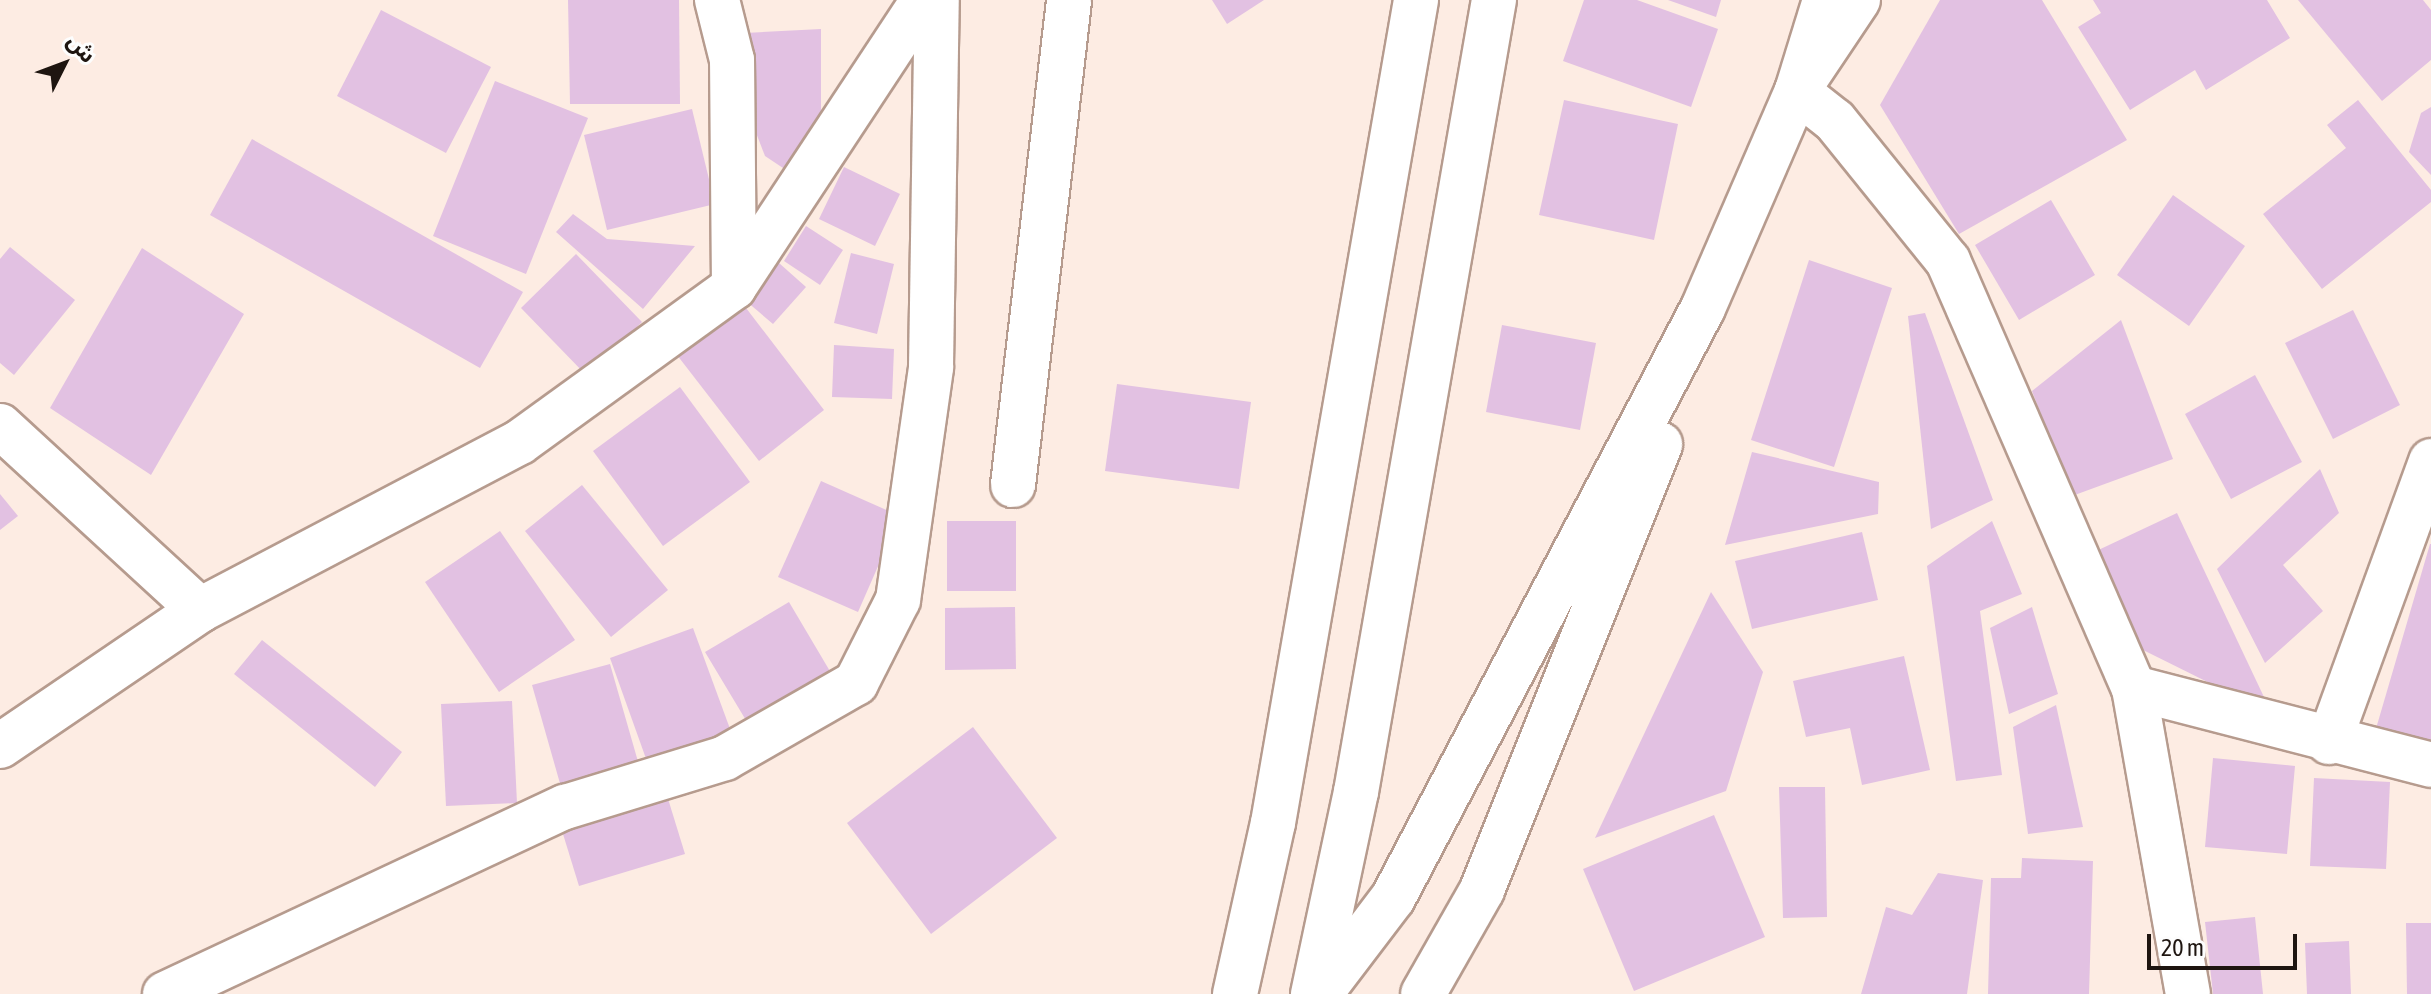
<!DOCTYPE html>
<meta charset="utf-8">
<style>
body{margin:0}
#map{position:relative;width:2431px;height:994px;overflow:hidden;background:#fdece3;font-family:"Asap Condensed","Noto Sans Arabic",sans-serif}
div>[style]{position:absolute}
.building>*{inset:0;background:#e2c1e2}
.roads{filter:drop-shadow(2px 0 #b69b8e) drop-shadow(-2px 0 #b69b8e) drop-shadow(0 2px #b69b8e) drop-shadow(0 -2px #b69b8e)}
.street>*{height:44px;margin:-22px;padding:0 22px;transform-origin:22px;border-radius:22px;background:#fff}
.secondary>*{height:44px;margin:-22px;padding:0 22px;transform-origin:22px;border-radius:22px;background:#fff}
.primary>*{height:44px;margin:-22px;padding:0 22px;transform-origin:22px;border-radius:22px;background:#fff}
span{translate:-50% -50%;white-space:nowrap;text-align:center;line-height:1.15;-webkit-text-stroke:6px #fdfdfd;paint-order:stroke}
.north{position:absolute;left:24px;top:24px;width:80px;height:80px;-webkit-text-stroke:6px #fdfdfd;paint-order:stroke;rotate:48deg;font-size:22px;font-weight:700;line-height:32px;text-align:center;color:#1e1510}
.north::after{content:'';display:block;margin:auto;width:28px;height:36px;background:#1e1510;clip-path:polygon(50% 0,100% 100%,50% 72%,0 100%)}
.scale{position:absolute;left:2147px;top:934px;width:150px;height:36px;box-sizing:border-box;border:4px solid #1e1510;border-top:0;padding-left:10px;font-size:24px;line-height:28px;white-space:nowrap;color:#1e1510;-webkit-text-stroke:6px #fdfdfd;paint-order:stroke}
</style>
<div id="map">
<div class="building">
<div style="clip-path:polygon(568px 0,679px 0,680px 104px,570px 104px)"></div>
<div style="clip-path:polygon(1212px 0,1264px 0,1227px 24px)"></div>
<div style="clip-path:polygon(1584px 0,1637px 0,1718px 29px,1691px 107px,1563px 61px)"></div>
<div style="clip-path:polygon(1668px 0,1721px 0,1716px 17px)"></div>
<div style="clip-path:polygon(1940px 0,2042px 0,2127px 140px,1959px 234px,1880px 105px)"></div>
<div style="clip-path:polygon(2093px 0,2267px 0,2290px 38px,2206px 90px,2195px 70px,2130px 110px,2078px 27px,2101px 13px)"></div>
<div style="clip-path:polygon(2298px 0,2423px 0,2431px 10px,2431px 60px,2382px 101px)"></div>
<div style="clip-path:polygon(381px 10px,491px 67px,446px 153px,337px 96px)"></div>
<div style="clip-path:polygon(821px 29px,821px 145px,806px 162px,783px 168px,765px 156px,753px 125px,745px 33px)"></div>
<div style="clip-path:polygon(495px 81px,588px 118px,526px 274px,433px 236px)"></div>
<div style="clip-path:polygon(1564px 100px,1678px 124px,1654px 240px,1539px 215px)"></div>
<div style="clip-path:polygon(2358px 100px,2431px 190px,2431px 202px,2322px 289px,2263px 214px,2346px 148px,2327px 125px)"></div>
<div style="clip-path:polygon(2431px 107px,2431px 175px,2409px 152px,2421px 113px)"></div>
<div style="clip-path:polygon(692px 109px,715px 204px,607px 230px,584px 135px)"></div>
<div style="clip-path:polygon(252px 139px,523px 292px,480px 368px,210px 215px)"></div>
<div style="clip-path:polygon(844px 167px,900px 194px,875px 246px,819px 219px)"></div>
<div style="clip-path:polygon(2173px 195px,2245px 246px,2189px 326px,2117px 275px)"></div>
<div style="clip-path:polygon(2051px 200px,2095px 275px,2019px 320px,1975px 245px)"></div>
<div style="clip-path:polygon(573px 214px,607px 239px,695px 246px,643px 309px,556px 232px)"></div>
<div style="clip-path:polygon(806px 226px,843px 250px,820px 285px,784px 261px)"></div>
<div style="clip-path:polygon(10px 247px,75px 300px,14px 375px,0 363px,0 259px)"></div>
<div style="clip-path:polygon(142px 248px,244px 314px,151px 475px,50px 408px)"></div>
<div style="clip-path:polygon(851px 253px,894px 264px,877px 334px,834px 323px)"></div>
<div style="clip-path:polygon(576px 254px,642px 322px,587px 376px,521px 308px)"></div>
<div style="clip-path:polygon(1809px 260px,1892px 288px,1834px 467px,1751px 440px)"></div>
<div style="clip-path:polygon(779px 263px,806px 287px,773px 324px,746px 301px)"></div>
<div style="clip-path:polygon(743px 304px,824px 410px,759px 461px,677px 355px)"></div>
<div style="clip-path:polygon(2353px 310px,2400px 405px,2333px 439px,2285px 343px)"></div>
<div style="clip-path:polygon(1925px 313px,1993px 500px,1931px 529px,1908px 316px)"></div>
<div style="clip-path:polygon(2121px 320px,2173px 459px,2072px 496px,2032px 391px)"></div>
<div style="clip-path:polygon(1502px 325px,1596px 343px,1580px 430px,1486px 412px)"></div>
<div style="clip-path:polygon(834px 345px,894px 349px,892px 399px,832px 397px)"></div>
<div style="clip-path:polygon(2255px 375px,2302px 462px,2231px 499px,2185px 414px)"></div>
<div style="clip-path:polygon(1117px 384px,1251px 402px,1239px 489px,1105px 471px)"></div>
<div style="clip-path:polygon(680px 387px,750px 482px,663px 546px,593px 451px)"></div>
<div style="clip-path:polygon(1752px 452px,1879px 482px,1878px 514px,1725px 545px)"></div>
<div style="clip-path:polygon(2320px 469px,2339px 513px,2283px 565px,2323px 611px,2265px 663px,2217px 569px)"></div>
<div style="clip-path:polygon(821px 481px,900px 516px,858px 612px,778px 577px)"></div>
<div style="clip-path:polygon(582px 485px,668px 590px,611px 637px,525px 531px)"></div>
<div style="clip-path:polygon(0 494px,18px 516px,0 530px)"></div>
<div style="clip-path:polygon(2177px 513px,2272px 714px,2137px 647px,2092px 553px)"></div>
<div style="clip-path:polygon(947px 521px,1016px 521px,1016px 591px,947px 591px)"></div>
<div style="clip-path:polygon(1992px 521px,2022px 594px,1980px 611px,2002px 775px,1956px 781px,1927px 566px)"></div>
<div style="clip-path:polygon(500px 531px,575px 640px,499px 692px,425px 582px)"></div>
<div style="clip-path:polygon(1862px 532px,1878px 600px,1752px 629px,1735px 561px)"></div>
<div style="clip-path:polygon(2430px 544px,2431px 544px,2431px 743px,2375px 732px)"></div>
<div style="clip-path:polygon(1711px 592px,1763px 672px,1726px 791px,1595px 838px)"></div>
<div style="clip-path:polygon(789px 602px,834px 678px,750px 727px,705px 652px)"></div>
<div style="clip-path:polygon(1015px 607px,1016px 669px,945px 670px,945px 608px)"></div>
<div style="clip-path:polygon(2032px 607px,2058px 694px,2009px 714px,1990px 628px)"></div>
<div style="clip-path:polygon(693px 628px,733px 737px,649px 767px,610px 658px)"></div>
<div style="clip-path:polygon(262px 640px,402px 752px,375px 787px,234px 674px)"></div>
<div style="clip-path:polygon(1904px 656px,1930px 770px,1862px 785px,1850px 728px,1806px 737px,1793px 681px)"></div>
<div style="clip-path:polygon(610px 664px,639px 765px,561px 787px,532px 685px)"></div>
<div style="clip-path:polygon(512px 701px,517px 803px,446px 806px,441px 704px)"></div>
<div style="clip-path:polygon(2056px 705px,2083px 827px,2028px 834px,2013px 727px)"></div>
<div style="clip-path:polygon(973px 727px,1057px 838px,931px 934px,847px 823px)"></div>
<div style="clip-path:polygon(2213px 758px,2295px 766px,2287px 854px,2205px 847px)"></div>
<div style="clip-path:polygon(2314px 778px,2390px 782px,2386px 869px,2310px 866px)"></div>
<div style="clip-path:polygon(1779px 787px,1825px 787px,1827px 917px,1783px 918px)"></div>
<div style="clip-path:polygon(665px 789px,685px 854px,579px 886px,559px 821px)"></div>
<div style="clip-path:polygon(1714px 815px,1765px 937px,1634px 991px,1583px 869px)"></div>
<div style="clip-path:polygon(2022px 858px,2093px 861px,2089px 994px,1988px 994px,1991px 878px,2021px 878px)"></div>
<div style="clip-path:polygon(1938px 873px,1983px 880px,1967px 994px,1861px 994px,1886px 907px,1912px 915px)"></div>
<div style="clip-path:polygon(2255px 917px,2263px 994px,2213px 994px,2205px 922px)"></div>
<div style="clip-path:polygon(2406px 923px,2431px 923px,2431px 994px,2407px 994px)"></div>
<div style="clip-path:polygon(2349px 941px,2351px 994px,2307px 994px,2305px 943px)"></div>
</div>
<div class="roads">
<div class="street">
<div style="left:1858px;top:0;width:110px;rotate:123.8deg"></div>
<div style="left:1797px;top:91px;width:48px;rotate:38.3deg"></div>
<div style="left:1835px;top:121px;width:180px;rotate:51.1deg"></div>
<div style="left:1948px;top:261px;width:466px;rotate:66.5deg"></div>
<div style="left:2134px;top:688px;width:307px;rotate:14.5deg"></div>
<div style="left:734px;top:287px;width:344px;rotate:-56.6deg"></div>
<div style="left:0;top:426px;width:272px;rotate:42.6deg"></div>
<div style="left:1013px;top:485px;width:488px;rotate:-83.4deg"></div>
<div style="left:0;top:746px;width:242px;rotate:-34.2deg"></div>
<div style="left:200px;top:610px;width:361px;rotate:-27.7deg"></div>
<div style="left:520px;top:442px;width:264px;rotate:-35.9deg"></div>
<div style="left:734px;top:287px;width:227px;rotate:-90.5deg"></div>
<div style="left:732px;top:60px;width:62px;rotate:-104deg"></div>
<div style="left:165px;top:994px;width:442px;rotate:-25.1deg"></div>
<div style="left:565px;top:807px;width:167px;rotate:-17deg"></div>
<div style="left:725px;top:758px;width:151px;rotate:-29.8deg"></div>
<div style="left:856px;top:683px;width:93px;rotate:-63.2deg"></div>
<div style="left:898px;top:600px;width:235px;rotate:-81.9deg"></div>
<div style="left:931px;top:367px;width:367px;rotate:-89.1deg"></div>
</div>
<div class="secondary">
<div style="left:2134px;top:688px;width:311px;rotate:80deg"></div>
<div style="left:2329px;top:742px;width:299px;rotate:-70deg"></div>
<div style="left:1320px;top:994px;width:121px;rotate:-52.8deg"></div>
<div style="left:1393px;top:898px;width:666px;rotate:-62.28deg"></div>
<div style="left:1703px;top:308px;width:236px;rotate:-66.6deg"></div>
<div style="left:1797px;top:91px;width:95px;rotate:-72.9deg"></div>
<div style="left:1423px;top:994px;width:120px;rotate:-60.4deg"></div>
<div style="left:1482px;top:890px;width:480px;rotate:-68.2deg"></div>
</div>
<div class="primary">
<div style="left:1235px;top:994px;width:175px;rotate:-77.5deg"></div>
<div style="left:1273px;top:823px;width:835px;rotate:-80.14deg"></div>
<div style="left:1313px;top:994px;width:207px;rotate:-78deg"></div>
<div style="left:1356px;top:792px;width:804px;rotate:-80.12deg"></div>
</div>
</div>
<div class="north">ش</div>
<div class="scale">20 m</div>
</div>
